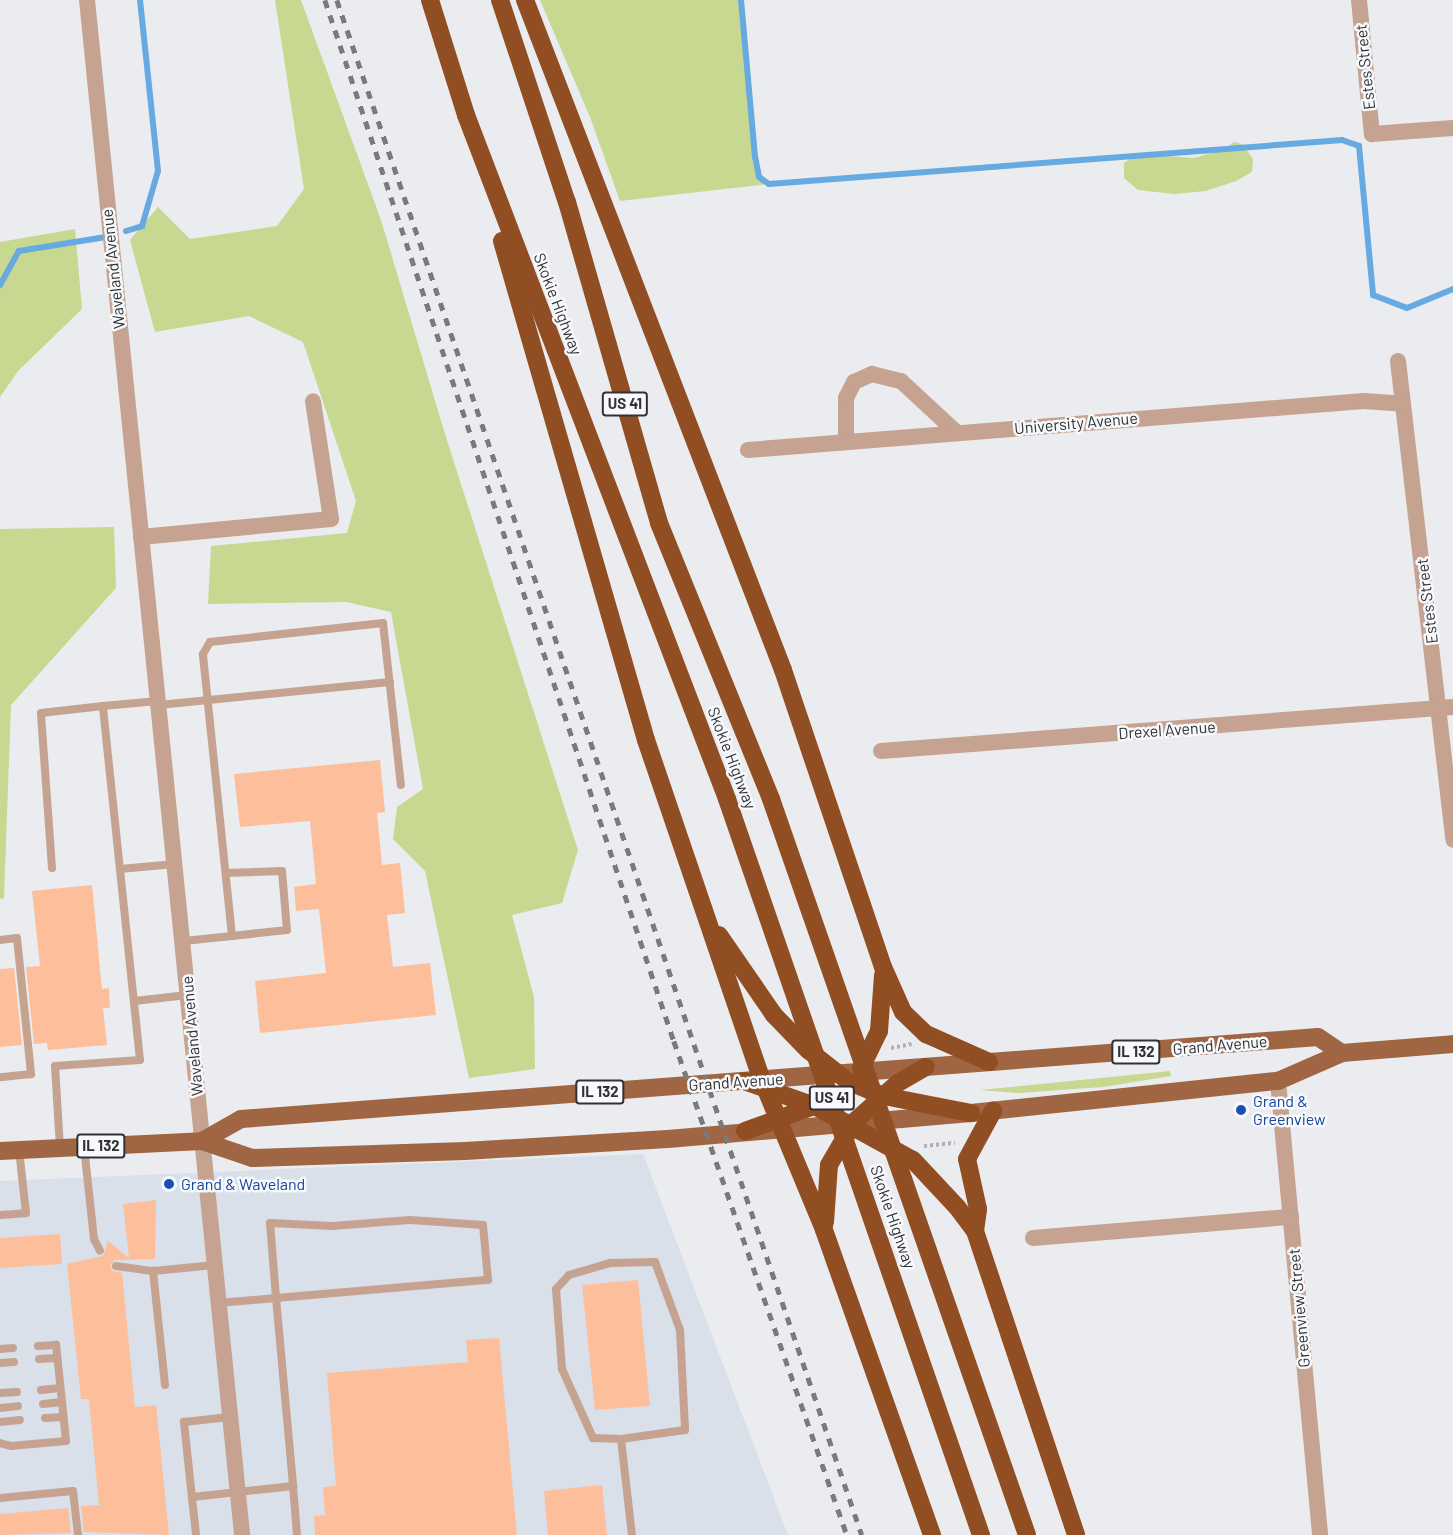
<!DOCTYPE html>
<style>
body{margin:0}
#map{position:relative;width:1453px;height:1535px;overflow:hidden;background:#eaecef;font-family:Barlow,sans-serif}
div>[style]{position:absolute}
.built>*{inset:0;background:#d9e0e9}
.green>*{inset:0;background:#c7d890}
.stream>*{height:6px;margin:-3px;padding:0 3px;transform-origin:3px;border-radius:3px;background:#67aae2}
.building>*{inset:0;background:#fdbe9c}
.path>*{height:4px;margin-top:-2px;transform-origin:0;background:repeating-linear-gradient(90deg,#afb0b3 0 3px,transparent 0 6px)}
.lane>*{height:8px;margin:-4px;padding:0 4px;transform-origin:4px;border-radius:4px;background:#c5a390}
.street>*{height:16px;margin:-8px;padding:0 8px;transform-origin:8px;border-radius:8px;background:#c5a390}
.primary>*{height:18px;margin:-9px;padding:0 9px;transform-origin:9px;border-radius:9px;background:#a06542}
.highway>*{height:18px;margin:-9px;padding:0 9px;transform-origin:9px;border-radius:9px;background:#914e22}
.rail>*{height:4.5px;margin-top:-2.25px;transform-origin:0;background:repeating-linear-gradient(90deg,#787a7b 0 8px,transparent 0 16px)}
.dots>*{width:16px;height:16px;translate:-50% -50%;box-sizing:border-box;border:3px solid #f7f9fc;border-radius:50%}
span{translate:-50% -50%;white-space:nowrap;text-align:center;line-height:1.15;-webkit-text-stroke:5px #f7f9fc;paint-order:stroke}
.shield-label span{padding:2px 4px;background:#f7f9fc;border:2px solid;border-radius:4px;-webkit-text-stroke-width:0}
.shield-label{font-size:15px;color:#313233;font-weight:700}
.street-label{font-size:16px;color:#313233}
.transit-label{font-size:16px;color:#164399}
.left{translate:0 -50%;text-align:left}
</style>
<div id="map">
<div class="built">
<div style="clip-path:polygon(643px 1154px,788px 1535px,0 1535px,0 1181px)"></div>
</div>
<div class="green">
<div style="clip-path:polygon(275px 0,301px 0,381px 220px,445px 434px,578px 850px,562px 903px,512px 915px,534px 997px,535px 1069px,469px 1078px,425px 871px,393px 839px,397px 807px,423px 789px,391px 612px,346px 602px,208px 604px,211px 546px,347px 533px,356px 501px,303px 342px,249px 316px,155px 332px,130px 240px,158px 207px,190px 239px,277px 226px,304px 189px)"></div>
<div style="clip-path:polygon(540px 0,741px 0,755px 156px,760px 177px,769px 184px,620px 201px,590px 117px)"></div>
<div style="clip-path:polygon(1234px 142px,1242px 144px,1253px 159px,1252px 172px,1236px 181px,1206px 191px,1174px 194px,1138px 190px,1124px 178px,1124px 163px,1137px 154px,1194px 158px,1225px 149px)"></div>
<div style="clip-path:polygon(75px 229px,82px 309px,18px 371px,0 397px,0 242px)"></div>
<div style="clip-path:polygon(114px 527px,116px 588px,11px 705px,4px 898px,0 899px,0 529px)"></div>
<div style="clip-path:polygon(1170px 1071px,1171px 1076px,1103px 1087px,1018px 1093px,980px 1090px)"></div>
</div>
<div class="stream">
<div style="left:741px;top:0;width:157px;rotate:84.9deg"></div>
<div style="left:755px;top:156px;width:21px;rotate:79deg"></div>
<div style="left:759px;top:177px;width:12px;rotate:35deg"></div>
<div style="left:769px;top:184px;width:575px;rotate:-4.39deg"></div>
<div style="left:1342px;top:140px;width:18px;rotate:19deg"></div>
<div style="left:1359px;top:146px;width:150px;rotate:84.6deg"></div>
<div style="left:1373px;top:295px;width:36px;rotate:21deg"></div>
<div style="left:1407px;top:308px;width:50px;rotate:-22.4deg"></div>
<div style="left:126px;top:231px;width:17px;rotate:-17deg"></div>
<div style="left:142px;top:226px;width:57px;rotate:-73.8deg"></div>
<div style="left:158px;top:171px;width:172px;rotate:-96deg"></div>
<div style="left:0;top:285px;width:39px;rotate:-61deg"></div>
<div style="left:19px;top:251px;width:88px;rotate:-9.1deg"></div>
</div>
<div class="building">
<div style="clip-path:polygon(380px 760px,385px 812px,377px 813px,382px 865px,400px 863px,405px 913px,387px 915px,393px 967px,430px 963px,436px 1015px,260px 1033px,255px 981px,326px 973px,319px 909px,296px 911px,294px 887px,316px 884px,310px 821px,240px 827px,234px 774px)"></div>
<div style="clip-path:polygon(92px 885px,102px 989px,109px 988px,110px 1008px,103px 1008px,107px 1045px,48px 1050px,47px 1043px,34px 1044px,26px 967px,40px 966px,32px 891px)"></div>
<div style="clip-path:polygon(14px 968px,22px 1045px,0 1047px,0 969px)"></div>
<div style="clip-path:polygon(156px 1200px,155px 1259px,114px 1260px,110px 1266px,113px 1271px,122px 1273px,135px 1407px,156px 1405px,169px 1535px,84px 1532px,81px 1506px,99px 1505px,89px 1399px,81px 1399px,67px 1264px,103px 1256px,108px 1241px,129px 1258px,123px 1204px)"></div>
<div style="clip-path:polygon(60px 1234px,62px 1264px,0 1268px,0 1238px)"></div>
<div style="clip-path:polygon(638px 1280px,650px 1406px,595px 1410px,582px 1285px)"></div>
<div style="clip-path:polygon(499px 1338px,517px 1535px,315px 1535px,314px 1516px,325px 1515px,323px 1487px,336px 1486px,327px 1373px,468px 1362px,466px 1340px)"></div>
<div style="clip-path:polygon(602px 1485px,607px 1535px,548px 1535px,544px 1491px)"></div>
<div style="clip-path:polygon(68px 1508px,71px 1533px,0 1535px,0 1514px)"></div>
</div>
<div class="path">
<div style="left:891px;top:1048px;width:21px;rotate:-11deg"></div>
<div style="left:924px;top:1146px;width:31px;rotate:-6deg"></div>
</div>
<div class="lane">
<div style="left:159px;top:705px;width:232px;rotate:-5.7deg"></div>
<div style="left:52px;top:868px;width:155px;rotate:-94.1deg"></div>
<div style="left:41px;top:713px;width:62px;rotate:-6.4deg"></div>
<div style="left:120px;top:869px;width:55px;rotate:-5.2deg"></div>
<div style="left:226px;top:873px;width:56px;rotate:-2deg"></div>
<div style="left:282px;top:871px;width:59px;rotate:85.2deg"></div>
<div style="left:287px;top:930px;width:55px;rotate:173.8deg"></div>
<div style="left:0;top:940px;width:17px;rotate:-7deg"></div>
<div style="left:17px;top:938px;width:137px;rotate:84.1deg"></div>
<div style="left:31px;top:1074px;width:31px;rotate:174deg"></div>
<div style="left:184px;top:941px;width:48px;rotate:-5.9deg"></div>
<div style="left:232px;top:936px;width:283px;rotate:-95.9deg"></div>
<div style="left:203px;top:654px;width:14px;rotate:-60deg"></div>
<div style="left:210px;top:642px;width:174px;rotate:-6.3deg"></div>
<div style="left:383px;top:623px;width:163px;rotate:83.7deg"></div>
<div style="left:134px;top:1001px;width:54px;rotate:-6.3deg"></div>
<div style="left:84px;top:1147px;width:93px;rotate:83.8deg"></div>
<div style="left:94px;top:1239px;width:13px;rotate:63deg"></div>
<div style="left:60px;top:1148px;width:82px;rotate:-93.5deg"></div>
<div style="left:55px;top:1066px;width:85px;rotate:-4deg"></div>
<div style="left:140px;top:1060px;width:356px;rotate:-96deg"></div>
<div style="left:103px;top:706px;width:55px;rotate:-5.2deg"></div>
<div style="left:0;top:1215px;width:26px;rotate:-4deg"></div>
<div style="left:26px;top:1213px;width:63px;rotate:-96.3deg"></div>
<div style="left:655px;top:1262px;width:72px;rotate:69.8deg"></div>
<div style="left:680px;top:1330px;width:100px;rotate:87.1deg"></div>
<div style="left:685px;top:1430px;width:65px;rotate:172deg"></div>
<div style="left:621px;top:1439px;width:28px;rotate:-178deg"></div>
<div style="left:593px;top:1438px;width:76px;rotate:-114.2deg"></div>
<div style="left:562px;top:1369px;width:80px;rotate:-94.3deg"></div>
<div style="left:556px;top:1289px;width:19px;rotate:-47deg"></div>
<div style="left:569px;top:1275px;width:43px;rotate:-16.3deg"></div>
<div style="left:610px;top:1263px;width:45px;rotate:-1.3deg"></div>
<div style="left:116px;top:1266px;width:37px;rotate:8deg"></div>
<div style="left:218px;top:1303px;width:58px;rotate:-4.9deg"></div>
<div style="left:276px;top:1298px;width:213px;rotate:-4.9deg"></div>
<div style="left:488px;top:1280px;width:55px;rotate:-95.2deg"></div>
<div style="left:483px;top:1225px;width:73px;rotate:-176.1deg"></div>
<div style="left:410px;top:1220px;width:78px;rotate:175.6deg"></div>
<div style="left:332px;top:1226px;width:62px;rotate:-177.2deg"></div>
<div style="left:270px;top:1223px;width:75px;rotate:85.4deg"></div>
<div style="left:276px;top:1298px;width:189px;rotate:84.8deg"></div>
<div style="left:293px;top:1486px;width:49px;rotate:85.3deg"></div>
<div style="left:0;top:1349px;width:13px;rotate:-4deg"></div>
<div style="left:39px;top:1359px;width:18px;rotate:-3deg"></div>
<div style="left:0;top:1363px;width:14px;rotate:-4deg"></div>
<div style="left:165px;top:1385px;width:115px;rotate:-96deg"></div>
<div style="left:153px;top:1271px;width:62px;rotate:-5.5deg"></div>
<div style="left:41px;top:1390px;width:19px;rotate:-6deg"></div>
<div style="left:0;top:1393px;width:17px;rotate:-3deg"></div>
<div style="left:43px;top:1404px;width:19px;rotate:-6deg"></div>
<div style="left:0;top:1408px;width:18px;rotate:-6deg"></div>
<div style="left:45px;top:1418px;width:18px;rotate:-3deg"></div>
<div style="left:0;top:1422px;width:20px;rotate:-6deg"></div>
<div style="left:621px;top:1439px;width:97px;rotate:83.5deg"></div>
<div style="left:0;top:1443px;width:11px;rotate:15deg"></div>
<div style="left:11px;top:1446px;width:55px;rotate:-5.2deg"></div>
<div style="left:66px;top:1441px;width:97px;rotate:-95.9deg"></div>
<div style="left:56px;top:1345px;width:18px;rotate:177deg"></div>
<div style="left:192px;top:1497px;width:102px;rotate:-6.2deg"></div>
<div style="left:0;top:1498px;width:73px;rotate:-5.5deg"></div>
<div style="left:73px;top:1491px;width:44px;rotate:83.5deg"></div>
<div style="left:196px;top:1535px;width:114px;rotate:-96.1deg"></div>
<div style="left:184px;top:1422px;width:46px;rotate:-6.2deg"></div>
</div>
<div class="street">
<div style="left:87px;top:0;width:1543px;rotate:84.23deg"></div>
<div style="left:1359px;top:0;width:135px;rotate:84.5deg"></div>
<div style="left:1372px;top:134px;width:81px;rotate:-4.2deg"></div>
<div style="left:1398px;top:361px;width:482px;rotate:83.4deg"></div>
<div style="left:846px;top:442px;width:44px;rotate:-90deg"></div>
<div style="left:846px;top:398px;width:18px;rotate:-63deg"></div>
<div style="left:854px;top:382px;width:20px;rotate:-24deg"></div>
<div style="left:872px;top:374px;width:30px;rotate:14deg"></div>
<div style="left:901px;top:381px;width:76px;rotate:42.9deg"></div>
<div style="left:748px;top:450px;width:618px;rotate:-4.55deg"></div>
<div style="left:1364px;top:401px;width:39px;rotate:4deg"></div>
<div style="left:141px;top:537px;width:191px;rotate:-5.4deg"></div>
<div style="left:331px;top:519px;width:119px;rotate:-98.7deg"></div>
<div style="left:881px;top:751px;width:574px;rotate:-4.4deg"></div>
<div style="left:1278px;top:1081px;width:456px;rotate:84.7deg"></div>
<div style="left:1033px;top:1238px;width:259px;rotate:-4.7deg"></div>
</div>
<div class="primary">
<div style="left:202px;top:1141px;width:45px;rotate:-29.4deg"></div>
<div style="left:241px;top:1119px;width:1080px;rotate:-4.35deg"></div>
<div style="left:1318px;top:1037px;width:29px;rotate:34deg"></div>
<div style="left:0;top:1151px;width:202px;rotate:-2.8deg"></div>
<div style="left:202px;top:1141px;width:53px;rotate:18.8deg"></div>
<div style="left:252px;top:1158px;width:213px;rotate:-1.9deg"></div>
<div style="left:465px;top:1151px;width:203px;rotate:-3.4deg"></div>
<div style="left:668px;top:1139px;width:304px;rotate:-4.9deg"></div>
<div style="left:971px;top:1113px;width:309px;rotate:-6deg"></div>
<div style="left:1278px;top:1081px;width:70px;rotate:-23.6deg"></div>
<div style="left:1342px;top:1053px;width:111px;rotate:-4.6deg"></div>
</div>
<div class="highway">
<div style="left:430px;top:0;width:121px;rotate:72.6deg"></div>
<div style="left:466px;top:115px;width:732px;rotate:69.11deg"></div>
<div style="left:727px;top:799px;width:779px;rotate:70.96deg"></div>
<div style="left:500px;top:0;width:213px;rotate:71.7deg"></div>
<div style="left:567px;top:202px;width:334px;rotate:74deg"></div>
<div style="left:659px;top:523px;width:298px;rotate:67.9deg"></div>
<div style="left:771px;top:799px;width:779px;rotate:70.82deg"></div>
<div style="left:525px;top:0;width:718px;rotate:68.94deg"></div>
<div style="left:783px;top:670px;width:313px;rotate:71.4deg"></div>
<div style="left:883px;top:967px;width:49px;rotate:66deg"></div>
<div style="left:903px;top:1012px;width:32px;rotate:44deg"></div>
<div style="left:926px;top:1034px;width:69px;rotate:24deg"></div>
<div style="left:502px;top:241px;width:519px;rotate:73.9deg"></div>
<div style="left:646px;top:740px;width:359px;rotate:71.2deg"></div>
<div style="left:762px;top:1080px;width:162px;rotate:67.5deg"></div>
<div style="left:824px;top:1230px;width:324px;rotate:70.5deg"></div>
<div style="left:719px;top:935px;width:97px;rotate:55.5deg"></div>
<div style="left:774px;top:1015px;width:49px;rotate:45.8deg"></div>
<div style="left:808px;top:1050px;width:52px;rotate:38deg"></div>
<div style="left:849px;top:1082px;width:38px;rotate:22deg"></div>
<div style="left:884px;top:1096px;width:89px;rotate:11.1deg"></div>
<div style="left:861px;top:1068px;width:41px;rotate:-64.1deg"></div>
<div style="left:879px;top:1031px;width:56px;rotate:-85.9deg"></div>
<div style="left:744px;top:1081px;width:75px;rotate:19.4deg"></div>
<div style="left:815px;top:1106px;width:112px;rotate:28.9deg"></div>
<div style="left:913px;top:1160px;width:64px;rotate:46.9deg"></div>
<div style="left:957px;top:1207px;width:30px;rotate:53deg"></div>
<div style="left:975px;top:1231px;width:320px;rotate:71.6deg"></div>
<div style="left:745px;top:1131px;width:79px;rotate:-20deg"></div>
<div style="left:825px;top:1222px;width:57px;rotate:-86deg"></div>
<div style="left:829px;top:1165px;width:50px;rotate:-59.8deg"></div>
<div style="left:854px;top:1122px;width:59px;rotate:-41.6deg"></div>
<div style="left:898px;top:1083px;width:32px;rotate:-30deg"></div>
<div style="left:975px;top:1231px;width:22px;rotate:-82deg"></div>
<div style="left:978px;top:1209px;width:51px;rotate:-102.4deg"></div>
<div style="left:967px;top:1159px;width:55px;rotate:-61.6deg"></div>
</div>
<div class="rail">
<div style="left:325px;top:0;width:1098px;rotate:71.47deg"></div>
<div style="left:674px;top:1041px;width:523px;rotate:70.7deg"></div>
<div style="left:337px;top:0;width:1622px;rotate:71.12deg"></div>
</div>
<div class="dots">
<div style="left:1241px;top:1110px;background:#1a4fb4"></div>
<div style="left:169px;top:1184px;background:#1a4fb4"></div>
</div>
<div class="shield-label">
<span style="left:625px;top:404px">US 41</span>
<span style="left:1136px;top:1052px">IL 132</span>
<span style="left:600px;top:1092px">IL 132</span>
<span style="left:832px;top:1098px">US 41</span>
<span style="left:101px;top:1146px">IL 132</span>
</div>
<div class="street-label">
<span style="left:1365px;top:67px;rotate:-96deg">Estes Street</span>
<span style="left:113px;top:269px;rotate:-96deg">Waveland Avenue</span>
<span style="left:558px;top:304px;rotate:69deg">Skokie Highway</span>
<span style="left:1076px;top:423px;rotate:-5deg">University Avenue</span>
<span style="left:1427px;top:601px;rotate:-97deg">Estes Street</span>
<span style="left:1167px;top:730px;rotate:-4deg">Drexel Avenue</span>
<span style="left:732px;top:758px;rotate:69deg">Skokie Highway</span>
<span style="left:192px;top:1036px;rotate:-95deg">Waveland Avenue</span>
<span style="left:1220px;top:1045px;rotate:-5deg">Grand Avenue</span>
<span style="left:736px;top:1082px;rotate:-4deg">Grand Avenue</span>
<span style="left:893px;top:1217px;rotate:71deg">Skokie Highway</span>
<span style="left:1299px;top:1308px;rotate:-95deg">Greenview Street</span>
</div>
<div class="transit-label">
<span class="left" style="left:1253px;top:1110px">Grand &amp;<br>Greenview</span>
<span class="left" style="left:181px;top:1184px">Grand &amp; Waveland</span>
</div>
</div>
